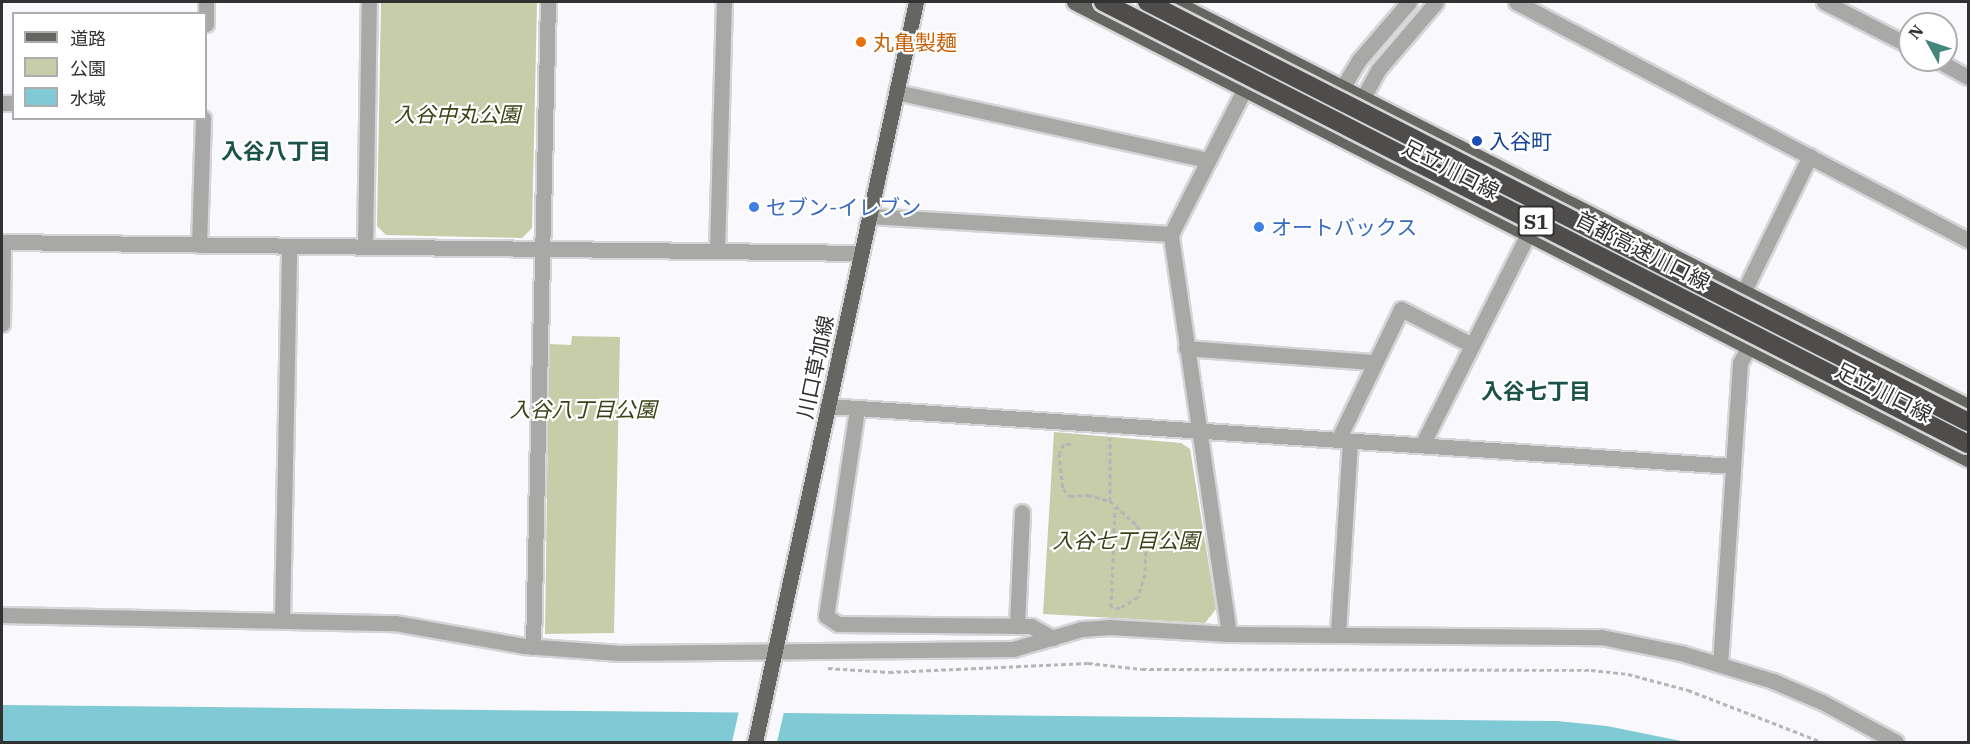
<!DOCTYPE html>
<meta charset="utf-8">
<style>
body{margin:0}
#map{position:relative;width:1970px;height:744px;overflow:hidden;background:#f9f9fd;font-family:"IBM Plex Serif","Noto Sans JP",serif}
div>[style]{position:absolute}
.green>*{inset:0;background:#c7cca9}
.water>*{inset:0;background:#7fcad5}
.pier>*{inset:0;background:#f9f9fd}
.path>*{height:3px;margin-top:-1.5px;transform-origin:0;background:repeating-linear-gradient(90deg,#b5b5b8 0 4.5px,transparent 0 7.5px)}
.roads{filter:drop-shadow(2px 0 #d5d5d8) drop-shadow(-2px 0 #d5d5d8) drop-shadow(0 2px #d5d5d8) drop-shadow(0 -2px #d5d5d8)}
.minor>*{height:15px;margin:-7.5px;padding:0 7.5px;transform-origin:7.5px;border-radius:7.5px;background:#a8a8a6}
.major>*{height:15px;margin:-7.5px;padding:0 7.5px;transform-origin:7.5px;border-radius:7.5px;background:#656562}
.bridges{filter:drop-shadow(2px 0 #d5d5d8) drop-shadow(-2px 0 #d5d5d8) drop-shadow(0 2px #d5d5d8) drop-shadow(0 -2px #d5d5d8)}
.highway-bridge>*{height:18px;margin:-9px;padding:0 9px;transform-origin:9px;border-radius:9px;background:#4e4d4b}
.dots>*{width:16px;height:16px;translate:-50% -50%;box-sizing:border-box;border:3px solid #fff;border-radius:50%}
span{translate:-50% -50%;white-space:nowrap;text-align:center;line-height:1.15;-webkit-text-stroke:4.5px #fff;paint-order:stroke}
.shield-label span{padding:2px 4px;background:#fff;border:2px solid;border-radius:4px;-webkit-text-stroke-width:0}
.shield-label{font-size:20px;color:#313132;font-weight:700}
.food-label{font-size:21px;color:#c56008}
.left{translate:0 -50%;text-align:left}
.park-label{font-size:21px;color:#3c4015;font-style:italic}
.transit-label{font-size:21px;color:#164399}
.street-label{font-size:21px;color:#313132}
.shop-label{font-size:21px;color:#366cbe}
.neighbourhood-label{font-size:22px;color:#1b534a;font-weight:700}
.frame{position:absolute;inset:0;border:3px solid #313132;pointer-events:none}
.legend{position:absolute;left:12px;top:12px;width:195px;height:108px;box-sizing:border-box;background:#fff;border:2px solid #adadad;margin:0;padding:8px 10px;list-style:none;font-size:18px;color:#313132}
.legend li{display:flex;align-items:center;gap:12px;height:30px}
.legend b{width:30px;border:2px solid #adadad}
.north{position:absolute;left:1898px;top:12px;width:60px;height:60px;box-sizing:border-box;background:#fff;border:2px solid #adadad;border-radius:50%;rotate:310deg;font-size:16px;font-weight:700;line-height:24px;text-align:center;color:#313132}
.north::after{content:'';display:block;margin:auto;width:21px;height:27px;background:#43877c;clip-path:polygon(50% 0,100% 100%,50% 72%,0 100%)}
</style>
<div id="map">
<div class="green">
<div style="clip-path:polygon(381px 2px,537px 2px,532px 228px,522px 238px,386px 235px,377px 226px)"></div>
<div style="clip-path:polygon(572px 336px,620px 337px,614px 633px,545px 634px,549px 344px,571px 345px)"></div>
<div style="clip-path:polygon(1054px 432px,1181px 443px,1190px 449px,1216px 609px,1205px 623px,1043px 614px)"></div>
</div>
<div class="water">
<div style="clip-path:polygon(2px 705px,1557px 721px,1607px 726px,1686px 742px,2px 742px)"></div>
</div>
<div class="pier">
<div style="clip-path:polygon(739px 711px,784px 712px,777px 742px,732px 742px)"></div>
</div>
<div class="path">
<div style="left:1071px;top:444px;width:7px;rotate:180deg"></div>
<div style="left:1064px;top:444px;width:10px;rotate:119deg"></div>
<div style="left:1059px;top:453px;width:36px;rotate:84deg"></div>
<div style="left:1063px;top:489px;width:10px;rotate:45deg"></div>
<div style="left:1070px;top:496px;width:18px;rotate:-3deg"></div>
<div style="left:1088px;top:495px;width:23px;rotate:15deg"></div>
<div style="left:1110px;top:501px;width:63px;rotate:-90deg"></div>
<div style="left:1110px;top:501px;width:36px;rotate:42deg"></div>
<div style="left:1137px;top:525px;width:21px;rotate:65deg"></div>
<div style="left:1146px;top:544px;width:30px;rotate:92deg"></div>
<div style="left:1145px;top:574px;width:24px;rotate:107deg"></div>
<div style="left:1138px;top:597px;width:21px;rotate:149deg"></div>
<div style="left:1120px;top:608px;width:9px;rotate:-174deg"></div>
<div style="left:1111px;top:607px;width:100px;rotate:-87.7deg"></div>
<div style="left:828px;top:668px;width:61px;rotate:3.8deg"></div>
<div style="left:889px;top:672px;width:199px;rotate:-2.6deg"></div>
<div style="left:1088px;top:663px;width:54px;rotate:6.3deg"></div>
<div style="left:1142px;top:669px;width:449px;rotate:0.1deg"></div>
<div style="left:1591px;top:670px;width:37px;rotate:6deg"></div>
<div style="left:1628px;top:674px;width:62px;rotate:14.9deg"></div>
<div style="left:1688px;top:690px;width:144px;rotate:21.2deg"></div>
</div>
<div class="roads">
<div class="minor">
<div style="left:1409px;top:2px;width:77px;rotate:130.8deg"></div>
<div style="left:1359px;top:60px;width:31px;rotate:121deg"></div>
<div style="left:1343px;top:87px;width:26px;rotate:118deg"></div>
<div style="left:1331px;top:110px;width:22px;rotate:87deg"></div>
<div style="left:1332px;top:132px;width:22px;rotate:-32deg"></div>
<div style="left:1351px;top:120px;width:57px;rotate:-61.6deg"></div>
<div style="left:1378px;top:70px;width:89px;rotate:-49.5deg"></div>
<div style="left:1516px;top:2px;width:511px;rotate:27.77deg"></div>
<div style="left:1824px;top:2px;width:97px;rotate:27.1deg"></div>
<div style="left:206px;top:24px;width:22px;rotate:-90deg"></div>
<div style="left:1937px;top:60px;width:35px;rotate:29deg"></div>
<div style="left:896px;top:92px;width:319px;rotate:12.3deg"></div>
<div style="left:2px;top:103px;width:12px"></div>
<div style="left:869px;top:216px;width:303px;rotate:3.4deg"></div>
<div style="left:2px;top:242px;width:859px;rotate:0.73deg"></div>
<div style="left:199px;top:245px;width:127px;rotate:-88.2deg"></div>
<div style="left:365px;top:247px;width:245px;rotate:-89.1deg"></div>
<div style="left:717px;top:251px;width:249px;rotate:-88.4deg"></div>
<div style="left:1745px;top:289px;width:148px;rotate:-64deg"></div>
<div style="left:2px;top:324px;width:82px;rotate:-89.3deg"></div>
<div style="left:1186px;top:348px;width:189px;rotate:4.3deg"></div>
<div style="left:827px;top:406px;width:908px;rotate:3.79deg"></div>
<div style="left:857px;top:409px;width:209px;rotate:98.5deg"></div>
<div style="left:826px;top:616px;width:14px;rotate:34deg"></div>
<div style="left:838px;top:624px;width:193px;rotate:0.6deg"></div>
<div style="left:1031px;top:626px;width:25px;rotate:29deg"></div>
<div style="left:1338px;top:440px;width:145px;rotate:-64.3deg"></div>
<div style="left:1401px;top:309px;width:80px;rotate:26.9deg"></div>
<div style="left:1422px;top:445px;width:238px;rotate:-63.3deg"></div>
<div style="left:2px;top:615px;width:393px;rotate:1.2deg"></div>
<div style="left:395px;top:623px;width:131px;rotate:10.1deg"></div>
<div style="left:524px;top:646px;width:96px;rotate:4.2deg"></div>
<div style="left:620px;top:653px;width:393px;rotate:-0.6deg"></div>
<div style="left:1013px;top:649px;width:72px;rotate:-16.2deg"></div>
<div style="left:1082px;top:629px;width:27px;rotate:-4deg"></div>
<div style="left:1109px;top:627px;width:120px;rotate:3.3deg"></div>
<div style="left:1229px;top:634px;width:372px;rotate:0.5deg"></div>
<div style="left:1601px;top:637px;width:82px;rotate:11.3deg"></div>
<div style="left:1681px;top:653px;width:96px;rotate:16.9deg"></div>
<div style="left:1773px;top:681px;width:53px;rotate:23.2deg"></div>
<div style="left:1822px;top:702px;width:84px;rotate:28.4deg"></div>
<div style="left:282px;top:619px;width:373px;rotate:-88.9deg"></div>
<div style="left:1017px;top:626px;width:114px;rotate:-87.5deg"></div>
<div style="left:1338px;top:632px;width:191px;rotate:-86.4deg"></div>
<div style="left:1229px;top:634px;width:404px;rotate:-98.3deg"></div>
<div style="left:1171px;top:234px;width:164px;rotate:-63.1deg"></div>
<div style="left:533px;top:647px;width:645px;rotate:-88.67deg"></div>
<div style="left:1720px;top:664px;width:302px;rotate:-86.2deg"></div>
<div style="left:1740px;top:363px;width:19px;rotate:-62deg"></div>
</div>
<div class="major">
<div style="left:1074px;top:2px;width:1004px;rotate:27.08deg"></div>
<div style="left:1174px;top:2px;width:891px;rotate:26.97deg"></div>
<div style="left:755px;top:742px;width:757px;rotate:-77.73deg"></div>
</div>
</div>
<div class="bridges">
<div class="highway-bridge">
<div style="left:1103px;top:2px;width:971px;rotate:27.07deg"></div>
<div style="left:1147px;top:2px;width:922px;rotate:27.09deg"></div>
</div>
</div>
<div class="dots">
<div style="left:861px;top:42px;background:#e8710a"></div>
<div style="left:1477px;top:141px;background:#1a4fb4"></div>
<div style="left:754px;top:207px;background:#3f7fe0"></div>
<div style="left:1259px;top:227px;background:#3f7fe0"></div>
</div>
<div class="shield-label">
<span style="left:1536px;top:221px">S1</span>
</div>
<div class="food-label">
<span class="left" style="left:873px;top:42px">丸亀製麺</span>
</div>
<div class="park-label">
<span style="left:457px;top:114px">入谷中丸公園</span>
<span style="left:583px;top:409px">入谷八丁目公園</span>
<span style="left:1126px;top:540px">入谷七丁目公園</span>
</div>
<div class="transit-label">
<span class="left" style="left:1489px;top:141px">入谷町</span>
</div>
<div class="street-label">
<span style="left:1451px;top:169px;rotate:27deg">足立川口線</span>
<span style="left:1643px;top:250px;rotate:27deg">首都高速川口線</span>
<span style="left:815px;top:367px;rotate:-78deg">川口草加線</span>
<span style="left:1884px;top:392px;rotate:27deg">足立川口線</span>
</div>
<div class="shop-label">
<span class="left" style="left:766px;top:207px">セブン-イレブン</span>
<span class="left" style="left:1271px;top:227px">オートバックス</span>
</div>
<div class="neighbourhood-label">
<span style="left:276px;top:151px">入谷八丁目</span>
<span style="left:1536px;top:391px">入谷七丁目</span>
</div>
<div class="frame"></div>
<ul class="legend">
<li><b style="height:8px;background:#656562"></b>道路</li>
<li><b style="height:16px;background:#c7cca9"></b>公園</li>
<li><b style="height:16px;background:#7fcad5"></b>水域</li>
</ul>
<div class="north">N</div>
</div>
